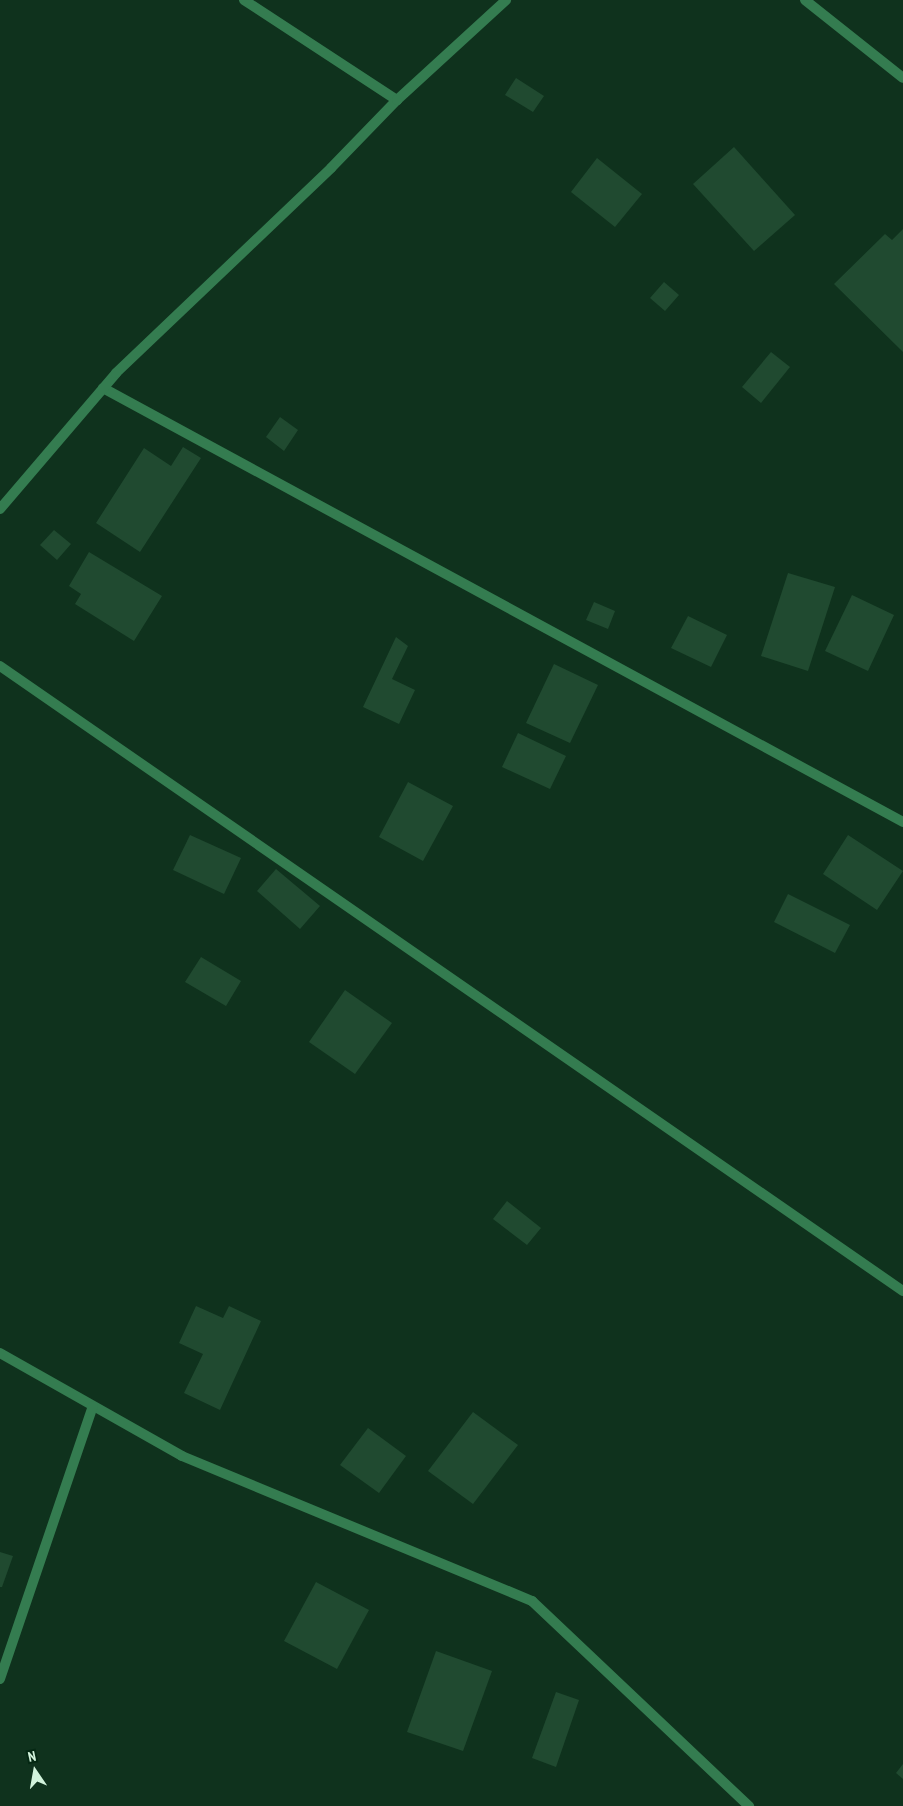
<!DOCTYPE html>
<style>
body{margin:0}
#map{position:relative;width:903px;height:1806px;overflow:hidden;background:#0f321d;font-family:"PT Sans Narrow",sans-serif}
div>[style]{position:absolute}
.building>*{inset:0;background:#204a30}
.minor>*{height:10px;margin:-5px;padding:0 5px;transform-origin:5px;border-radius:5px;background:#347c50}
.tertiary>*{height:10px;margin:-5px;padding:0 5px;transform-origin:5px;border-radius:5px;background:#347c50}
span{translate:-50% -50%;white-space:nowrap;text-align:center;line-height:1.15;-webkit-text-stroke:4.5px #042813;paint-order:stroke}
.north{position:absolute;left:10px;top:1746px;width:50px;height:50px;-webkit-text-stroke:4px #042813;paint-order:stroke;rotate:348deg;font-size:14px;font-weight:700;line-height:20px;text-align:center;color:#d2f3dc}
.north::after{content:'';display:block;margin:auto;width:18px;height:22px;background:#d2f3dc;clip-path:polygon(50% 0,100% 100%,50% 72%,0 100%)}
</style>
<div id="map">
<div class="building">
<div style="clip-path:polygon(516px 78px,544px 96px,533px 112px,505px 95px)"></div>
<div style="clip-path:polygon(734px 147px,795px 215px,754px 251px,693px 184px)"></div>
<div style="clip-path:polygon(597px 158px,642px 194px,615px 227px,571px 192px)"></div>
<div style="clip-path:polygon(903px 229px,903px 352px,834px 284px,885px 234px,892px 240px)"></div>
<div style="clip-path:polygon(664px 282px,679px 295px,665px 311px,650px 298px)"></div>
<div style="clip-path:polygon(771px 352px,790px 367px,761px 403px,742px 387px)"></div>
<div style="clip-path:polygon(280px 417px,298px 430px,284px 451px,266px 437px)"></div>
<div style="clip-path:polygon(183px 447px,201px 458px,140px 552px,96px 523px,144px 448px,171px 466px)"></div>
<div style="clip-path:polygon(54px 530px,71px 544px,57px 560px,40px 545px)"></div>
<div style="clip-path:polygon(89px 552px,162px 596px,134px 641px,75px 604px,81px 594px,69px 586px)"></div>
<div style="clip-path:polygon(788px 573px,835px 587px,808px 671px,761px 656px)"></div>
<div style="clip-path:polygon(852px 595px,894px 615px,868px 671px,825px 651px)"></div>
<div style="clip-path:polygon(594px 602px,615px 611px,608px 629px,586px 620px)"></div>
<div style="clip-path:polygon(688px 616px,727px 635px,711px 667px,671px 648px)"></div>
<div style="clip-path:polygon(396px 637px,408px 646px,392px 679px,415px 690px,399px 724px,363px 707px)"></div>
<div style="clip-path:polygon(554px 664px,598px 685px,570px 743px,526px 723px)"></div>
<div style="clip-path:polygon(518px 733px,566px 756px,550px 789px,502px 767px)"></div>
<div style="clip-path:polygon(408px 782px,453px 806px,423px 861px,379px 837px)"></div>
<div style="clip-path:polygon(190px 835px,241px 858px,224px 894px,173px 870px)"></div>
<div style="clip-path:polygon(848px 835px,903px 871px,877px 910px,823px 874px)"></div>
<div style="clip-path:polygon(276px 869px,320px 906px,300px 929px,257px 891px)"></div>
<div style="clip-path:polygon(788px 894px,850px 925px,835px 953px,774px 922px)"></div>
<div style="clip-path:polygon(201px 957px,241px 981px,226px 1006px,185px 982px)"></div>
<div style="clip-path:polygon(345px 990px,392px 1023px,355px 1074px,309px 1042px)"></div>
<div style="clip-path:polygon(507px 1201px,541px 1228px,527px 1245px,493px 1219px)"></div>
<div style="clip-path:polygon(196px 1306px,223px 1318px,229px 1306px,261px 1321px,220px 1410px,184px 1393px,203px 1354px,179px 1343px)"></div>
<div style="clip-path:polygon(473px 1412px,518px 1445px,473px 1504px,428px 1471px)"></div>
<div style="clip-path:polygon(368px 1428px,406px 1456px,379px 1493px,340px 1465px)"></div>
<div style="clip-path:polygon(0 1552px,13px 1556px,2px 1587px,0 1587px)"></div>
<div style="clip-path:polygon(316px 1582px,369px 1610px,337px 1669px,284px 1641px)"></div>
<div style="clip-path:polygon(436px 1651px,492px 1671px,463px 1751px,407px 1732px)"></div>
<div style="clip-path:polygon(556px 1692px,579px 1700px,556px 1767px,532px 1758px)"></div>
<div style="clip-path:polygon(903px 1764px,903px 1779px,896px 1773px)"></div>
</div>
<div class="minor">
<div style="left:244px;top:0;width:183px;rotate:33.2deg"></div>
<div style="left:805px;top:0;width:125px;rotate:38.5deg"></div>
<div style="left:103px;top:388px;width:910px;rotate:28.48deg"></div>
<div style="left:0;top:666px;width:1098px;rotate:34.69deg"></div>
<div style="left:0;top:1353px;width:209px;rotate:29.5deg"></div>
<div style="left:182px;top:1456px;width:379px;rotate:22.5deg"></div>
<div style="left:532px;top:1601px;width:299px;rotate:43.4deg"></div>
<div style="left:0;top:1679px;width:288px;rotate:-71.2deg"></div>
</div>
<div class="tertiary">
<div style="left:0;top:509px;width:179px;rotate:-49.5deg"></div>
<div style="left:116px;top:373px;width:297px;rotate:-43.6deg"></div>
<div style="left:331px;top:168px;width:95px;rotate:-45.9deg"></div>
<div style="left:397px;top:100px;width:148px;rotate:-42.5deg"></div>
</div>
<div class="north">N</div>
</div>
